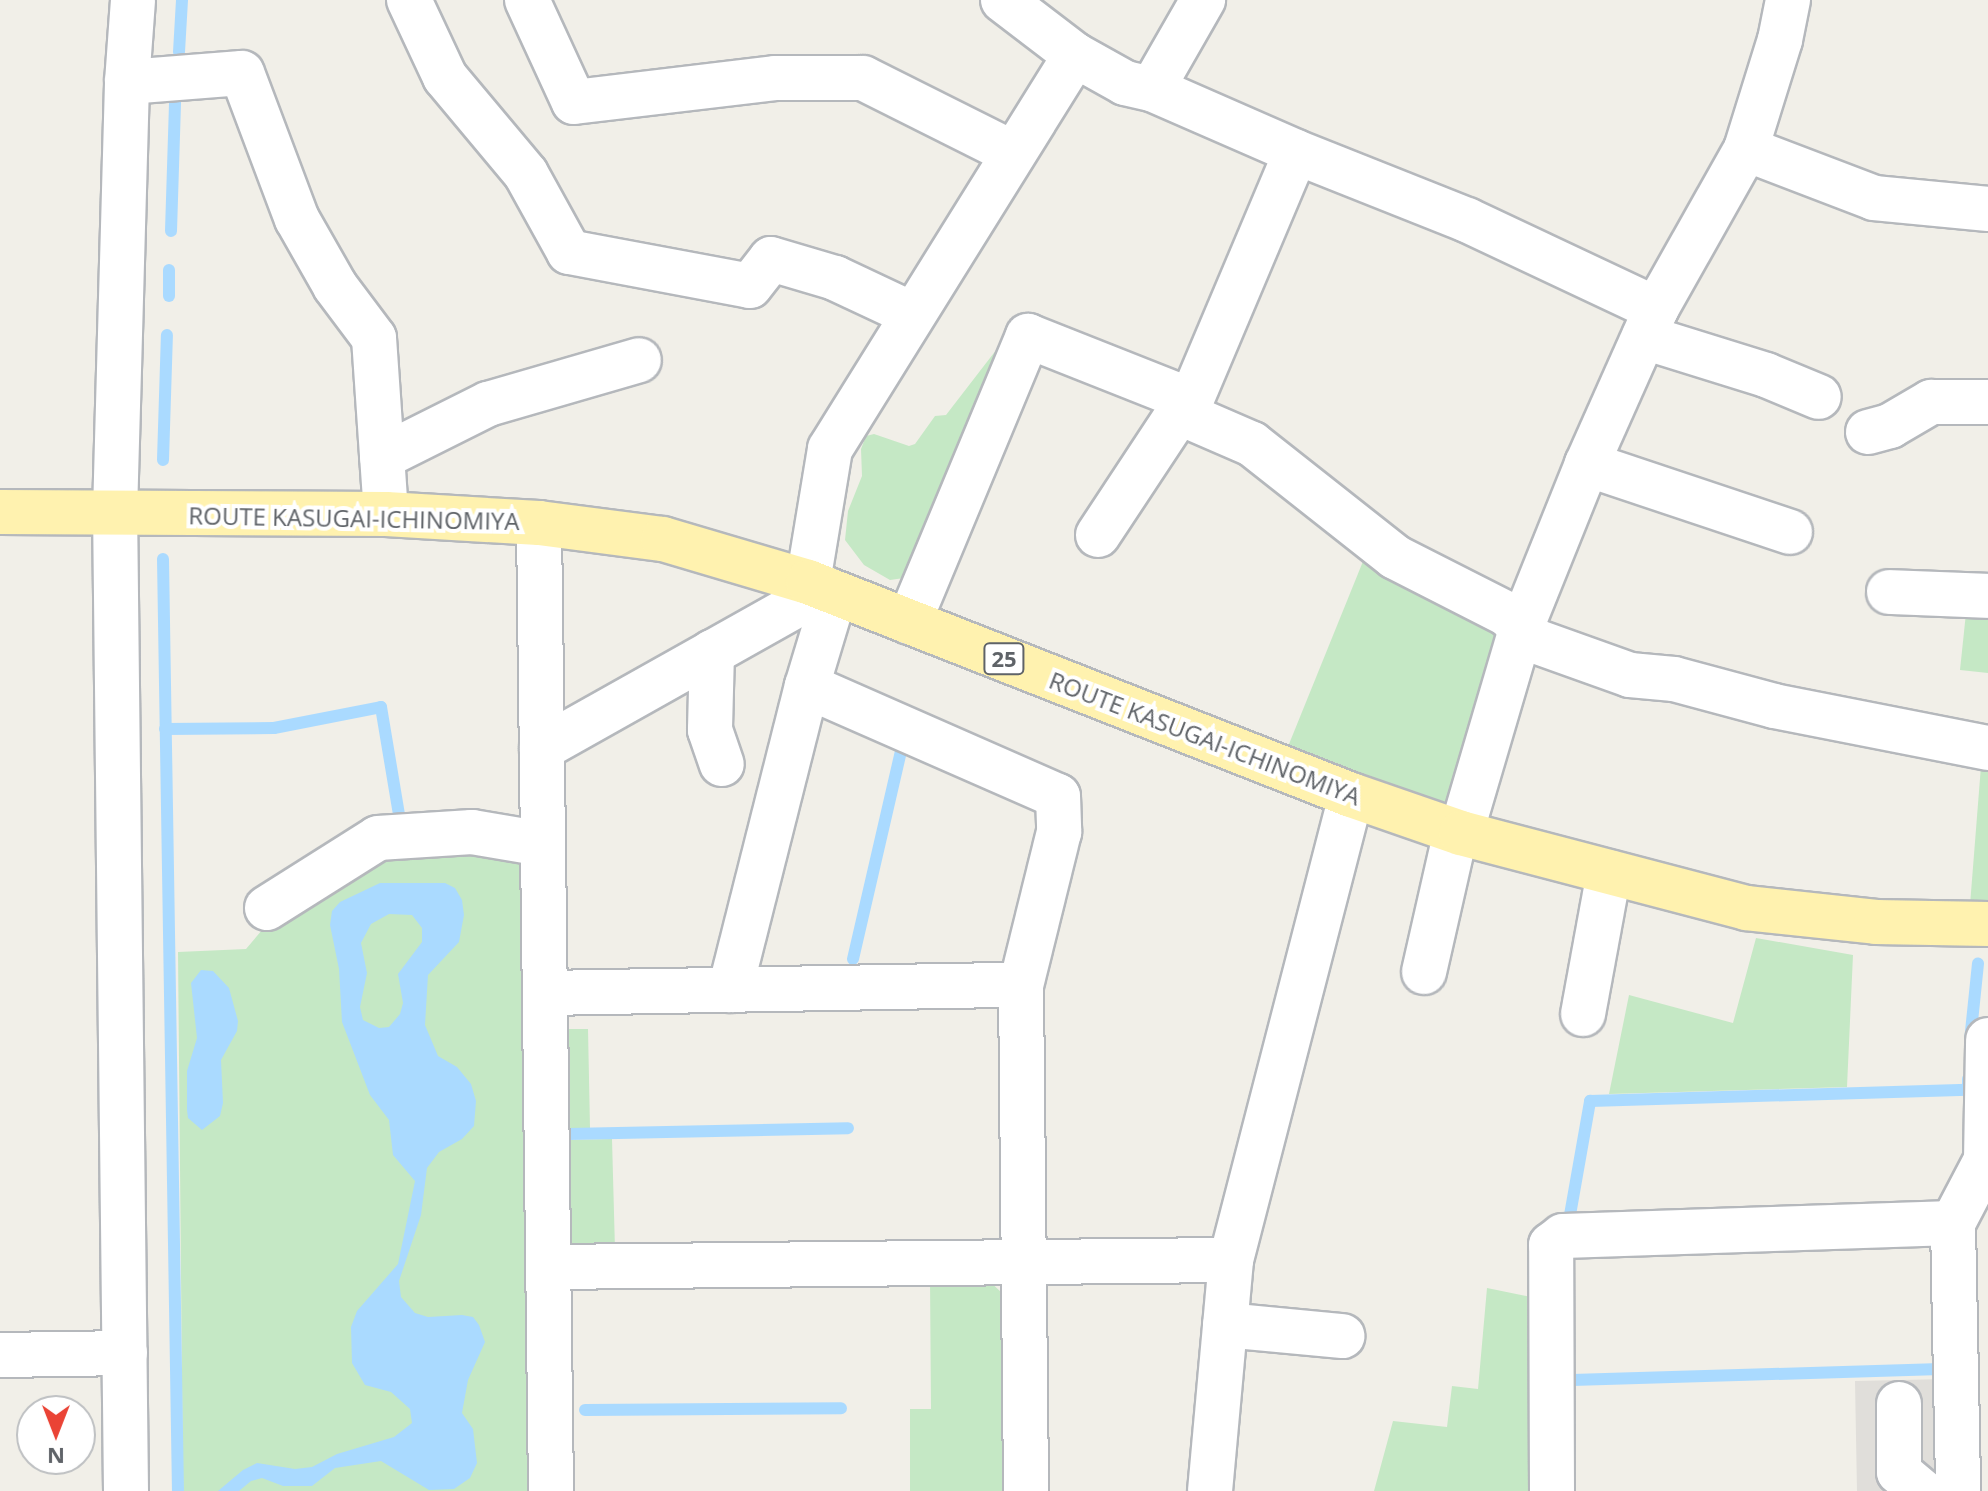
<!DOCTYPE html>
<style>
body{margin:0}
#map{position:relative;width:1988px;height:1491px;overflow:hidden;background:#f1efe8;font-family:"Open Sans",sans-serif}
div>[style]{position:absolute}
.industrial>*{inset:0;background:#e0deda}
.green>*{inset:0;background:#c5e8c5}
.water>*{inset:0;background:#aadaff}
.stream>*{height:12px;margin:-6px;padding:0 6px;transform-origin:6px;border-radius:6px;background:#aadaff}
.roads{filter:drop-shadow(2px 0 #b5b8bc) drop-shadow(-2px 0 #b5b8bc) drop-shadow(0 2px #b5b8bc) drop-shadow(0 -2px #b5b8bc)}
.minor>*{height:44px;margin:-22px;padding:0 22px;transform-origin:22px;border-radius:22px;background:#fff}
.major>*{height:44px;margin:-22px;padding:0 22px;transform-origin:22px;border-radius:22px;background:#fff2af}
span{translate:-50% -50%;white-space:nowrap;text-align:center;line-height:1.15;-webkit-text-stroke:8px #fff;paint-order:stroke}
.shield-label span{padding:2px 6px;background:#fff;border:2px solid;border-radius:6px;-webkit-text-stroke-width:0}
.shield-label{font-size:22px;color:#5f6368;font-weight:700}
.street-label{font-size:24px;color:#5f6368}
.north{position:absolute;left:16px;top:1395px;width:80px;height:80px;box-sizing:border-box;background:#fff;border:2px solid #bfc1c3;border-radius:50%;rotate:180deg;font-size:22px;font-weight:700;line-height:32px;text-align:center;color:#5f6368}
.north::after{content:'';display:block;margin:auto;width:28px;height:36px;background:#ea4335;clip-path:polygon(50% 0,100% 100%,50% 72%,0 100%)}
</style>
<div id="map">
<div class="industrial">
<div style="clip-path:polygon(1947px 1379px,1937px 1491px,1857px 1491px,1855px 1381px)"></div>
</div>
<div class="green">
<div style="clip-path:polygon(1000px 345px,1004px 353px,904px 578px,890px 580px,864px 565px,845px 540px,848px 511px,862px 476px,861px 449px,866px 436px,874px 434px,909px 446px,915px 444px,935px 416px,946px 415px)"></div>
<div style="clip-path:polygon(1368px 549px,1512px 634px,1457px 806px,1287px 749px)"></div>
<div style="clip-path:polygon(1966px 613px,1988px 614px,1988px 673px,1960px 670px)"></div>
<div style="clip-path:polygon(1981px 766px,1988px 768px,1988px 905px,1970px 905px)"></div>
<div style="clip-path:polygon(390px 851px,508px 851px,530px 857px,535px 1491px,183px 1491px,178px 952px,246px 949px,268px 923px)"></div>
<div style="clip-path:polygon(1756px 938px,1853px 955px,1847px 1087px,1609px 1094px,1629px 995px,1733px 1023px)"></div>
<div style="clip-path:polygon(566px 1029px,588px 1029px,590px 1128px,565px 1128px)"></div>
<div style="clip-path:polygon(612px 1139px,615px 1250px,578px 1251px,565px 1237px,565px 1140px)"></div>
<div style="clip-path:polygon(986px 1278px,1002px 1293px,1004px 1491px,910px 1491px,910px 1409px,931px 1409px,930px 1279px)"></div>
<div style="clip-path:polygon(1487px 1288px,1531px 1297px,1532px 1491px,1374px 1491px,1393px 1421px,1447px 1427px,1452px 1386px,1478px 1389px)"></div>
</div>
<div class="water">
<div style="clip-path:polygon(evenodd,380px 883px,445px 883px,455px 888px,462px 900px,464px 915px,459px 942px,428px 975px,425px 1025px,438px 1056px,457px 1067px,471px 1084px,476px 1101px,474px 1126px,462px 1139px,439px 1152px,427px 1168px,421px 1215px,399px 1281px,401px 1297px,415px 1313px,428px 1317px,462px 1315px,473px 1317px,479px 1325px,485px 1342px,468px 1380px,462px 1413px,473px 1429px,477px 1463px,470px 1478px,454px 1489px,429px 1490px,381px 1461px,335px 1468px,312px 1486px,283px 1486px,262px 1478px,251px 1481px,239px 1491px,218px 1491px,243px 1470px,257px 1463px,295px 1469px,312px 1467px,337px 1454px,394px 1437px,412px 1423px,410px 1409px,391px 1392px,365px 1385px,352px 1363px,351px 1327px,357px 1311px,398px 1264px,415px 1181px,393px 1155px,389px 1120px,370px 1095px,342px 1022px,339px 969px,330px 925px,332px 911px,340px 902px,380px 883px,389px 914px,412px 915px,422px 928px,422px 942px,398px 974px,403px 1003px,400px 1014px,389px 1027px,379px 1028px,363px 1020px,360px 1007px,367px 973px,361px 943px,371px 924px,389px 914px)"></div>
<div style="clip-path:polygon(201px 970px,213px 971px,229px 988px,238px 1021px,237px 1031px,221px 1060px,223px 1103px,220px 1116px,202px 1130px,188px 1118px,187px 1110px,187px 1071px,197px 1038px,191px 983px)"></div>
</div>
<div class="stream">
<div style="left:179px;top:52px;width:52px;rotate:-86.7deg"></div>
<div style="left:171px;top:231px;width:129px;rotate:-88.2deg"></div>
<div style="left:169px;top:296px;width:26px;rotate:-90deg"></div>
<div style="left:163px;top:460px;width:125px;rotate:-88.2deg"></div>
<div style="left:163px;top:559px;width:932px;rotate:89.08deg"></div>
<div style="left:165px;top:729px;width:109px;rotate:-0.5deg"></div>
<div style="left:274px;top:728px;width:109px;rotate:-11.1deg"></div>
<div style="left:381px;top:707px;width:109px;rotate:80.5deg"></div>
<div style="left:853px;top:959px;width:218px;rotate:-77deg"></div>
<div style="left:1970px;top:1041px;width:78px;rotate:-84.1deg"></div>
<div style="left:569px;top:1134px;width:279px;rotate:-1.2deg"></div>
<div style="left:1570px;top:1215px;width:116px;rotate:-80deg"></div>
<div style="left:1590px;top:1101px;width:378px;rotate:-1.7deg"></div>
<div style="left:1968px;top:1090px;width:11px;rotate:-90deg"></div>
<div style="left:1572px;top:1380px;width:369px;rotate:-1.7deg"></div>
<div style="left:585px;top:1410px;width:256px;rotate:-0.4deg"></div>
</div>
<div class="roads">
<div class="minor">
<div style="left:409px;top:0;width:85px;rotate:64.9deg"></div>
<div style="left:445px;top:77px;width:126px;rotate:50.1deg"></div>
<div style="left:526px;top:174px;width:89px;rotate:61.1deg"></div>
<div style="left:569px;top:252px;width:184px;rotate:10.6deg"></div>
<div style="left:750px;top:286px;width:34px;rotate:-52deg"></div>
<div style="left:771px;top:259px;width:67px;rotate:16.5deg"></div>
<div style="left:835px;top:278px;width:85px;rotate:25.1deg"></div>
<div style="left:527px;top:0;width:112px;rotate:65.3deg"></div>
<div style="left:574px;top:102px;width:202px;rotate:-6.8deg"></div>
<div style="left:775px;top:78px;width:88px"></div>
<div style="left:863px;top:78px;width:168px;rotate:26.6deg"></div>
<div style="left:1003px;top:0;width:91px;rotate:37.4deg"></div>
<div style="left:1075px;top:55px;width:57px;rotate:29.2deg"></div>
<div style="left:1125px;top:83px;width:28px;rotate:13deg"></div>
<div style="left:1152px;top:89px;width:157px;rotate:23.6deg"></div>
<div style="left:1296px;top:152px;width:184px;rotate:21.7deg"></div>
<div style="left:1467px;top:220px;width:209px;rotate:25.2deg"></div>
<div style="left:127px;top:82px;width:115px;rotate:-4.5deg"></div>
<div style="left:242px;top:73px;width:156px;rotate:69.4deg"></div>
<div style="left:297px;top:219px;width:77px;rotate:60.4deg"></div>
<div style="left:335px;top:286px;width:65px;rotate:53.1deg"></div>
<div style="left:374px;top:338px;width:176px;rotate:86.1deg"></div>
<div style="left:1152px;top:89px;width:103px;rotate:-60.2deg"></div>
<div style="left:1746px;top:149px;width:137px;rotate:20.9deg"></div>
<div style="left:1874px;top:198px;width:115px;rotate:5.5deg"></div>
<div style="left:1644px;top:337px;width:128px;rotate:17.3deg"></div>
<div style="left:1766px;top:375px;width:57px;rotate:22.5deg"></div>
<div style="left:1185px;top:415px;width:285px;rotate:-67.1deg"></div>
<div style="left:1868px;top:432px;width:23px;rotate:-15deg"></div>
<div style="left:1890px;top:426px;width:48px;rotate:-30.3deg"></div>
<div style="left:1931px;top:402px;width:57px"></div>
<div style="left:382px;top:457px;width:119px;rotate:-26.6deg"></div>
<div style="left:488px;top:404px;width:157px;rotate:-16.2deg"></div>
<div style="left:1587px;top:464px;width:214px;rotate:18.5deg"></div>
<div style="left:539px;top:523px;width:968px;rotate:89.29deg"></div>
<div style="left:1098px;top:535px;width:144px;rotate:-56.6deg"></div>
<div style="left:1177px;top:415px;width:8px"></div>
<div style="left:1185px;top:415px;width:73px;rotate:23.4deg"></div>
<div style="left:1252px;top:444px;width:182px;rotate:38.3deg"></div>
<div style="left:1395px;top:557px;width:126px;rotate:27deg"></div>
<div style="left:1507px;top:614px;width:39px;rotate:44deg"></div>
<div style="left:1535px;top:641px;width:101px;rotate:19.7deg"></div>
<div style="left:1630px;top:675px;width:44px;rotate:5.2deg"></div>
<div style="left:1674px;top:679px;width:104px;rotate:15.1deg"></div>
<div style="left:1774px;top:706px;width:218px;rotate:11.1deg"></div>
<div style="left:808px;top:582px;width:135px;rotate:-80.6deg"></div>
<div style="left:830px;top:449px;width:464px;rotate:-58.1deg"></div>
<div style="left:1889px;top:592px;width:99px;rotate:2.3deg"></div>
<div style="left:909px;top:622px;width:310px;rotate:-67.4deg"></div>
<div style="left:1028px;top:336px;width:174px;rotate:21.6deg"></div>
<div style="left:712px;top:652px;width:78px;rotate:91.5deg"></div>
<div style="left:710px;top:730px;width:36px;rotate:71deg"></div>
<div style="left:807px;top:686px;width:274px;rotate:23.7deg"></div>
<div style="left:1058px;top:796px;width:36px;rotate:88deg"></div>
<div style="left:1059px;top:832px;width:158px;rotate:103.9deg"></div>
<div style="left:1021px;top:985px;width:506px;rotate:89.43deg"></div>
<div style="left:542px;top:748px;width:325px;rotate:-29.3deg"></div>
<div style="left:1461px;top:833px;width:216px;rotate:-73.6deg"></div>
<div style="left:1522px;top:626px;width:175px;rotate:-68.1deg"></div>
<div style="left:1587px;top:464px;width:170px;rotate:-66deg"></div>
<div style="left:1656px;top:309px;width:184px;rotate:-60.6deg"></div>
<div style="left:1746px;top:149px;width:114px;rotate:-72.7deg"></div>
<div style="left:1780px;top:40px;width:41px;rotate:-78.7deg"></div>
<div style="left:267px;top:908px;width:131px;rotate:-32.2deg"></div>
<div style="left:378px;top:838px;width:94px;rotate:-3.7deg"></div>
<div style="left:472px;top:832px;width:72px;rotate:9.6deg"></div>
<div style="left:1424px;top:972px;width:145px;rotate:-77.2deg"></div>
<div style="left:730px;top:990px;width:314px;rotate:-75.8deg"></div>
<div style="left:807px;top:686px;width:97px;rotate:-73.2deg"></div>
<div style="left:545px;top:993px;width:476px;rotate:-1deg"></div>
<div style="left:1583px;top:1014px;width:144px;rotate:-79.6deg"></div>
<div style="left:1953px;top:1223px;width:268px;rotate:88.9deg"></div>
<div style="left:548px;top:1267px;width:683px;rotate:-0.59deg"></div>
<div style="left:1231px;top:1260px;width:480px;rotate:-75.5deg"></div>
<div style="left:1225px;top:1325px;width:118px;rotate:5.4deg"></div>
<div style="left:0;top:1355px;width:125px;rotate:-0.9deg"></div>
<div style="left:1899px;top:1404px;width:68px;rotate:90deg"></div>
<div style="left:1899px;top:1472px;width:30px;rotate:40deg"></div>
<div style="left:126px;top:1491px;width:978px;rotate:-90.64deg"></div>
<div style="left:115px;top:513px;width:431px;rotate:-88.4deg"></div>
<div style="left:127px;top:82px;width:82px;rotate:-85.8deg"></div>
<div style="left:1210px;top:1491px;width:232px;rotate:-84.8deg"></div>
<div style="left:1552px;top:1491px;width:246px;rotate:-90.2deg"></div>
<div style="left:1551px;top:1245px;width:15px;rotate:-37deg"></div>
<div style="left:1563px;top:1236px;width:390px;rotate:-1.9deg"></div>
<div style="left:1953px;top:1223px;width:71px;rotate:-62.4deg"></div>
<div style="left:1986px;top:1160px;width:120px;rotate:-89deg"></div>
</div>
<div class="major">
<div style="left:0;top:512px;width:386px;rotate:0.3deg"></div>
<div style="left:386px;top:514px;width:153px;rotate:3.4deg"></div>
<div style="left:539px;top:523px;width:125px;rotate:7.4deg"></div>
<div style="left:663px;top:539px;width:151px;rotate:16.5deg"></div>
<div style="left:808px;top:582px;width:583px;rotate:21.42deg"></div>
<div style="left:1351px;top:795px;width:116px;rotate:19.1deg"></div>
<div style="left:1461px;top:833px;width:295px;rotate:14.7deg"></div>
<div style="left:1746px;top:908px;width:131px;rotate:6.1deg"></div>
<div style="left:1876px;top:922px;width:112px;rotate:1deg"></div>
</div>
</div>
<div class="shield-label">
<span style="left:1004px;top:659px">25</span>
</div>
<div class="street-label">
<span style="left:354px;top:518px;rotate:1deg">ROUTE KASUGAI-ICHINOMIYA</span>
<span style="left:1205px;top:738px;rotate:21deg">ROUTE KASUGAI-ICHINOMIYA</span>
</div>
<div class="north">N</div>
</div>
